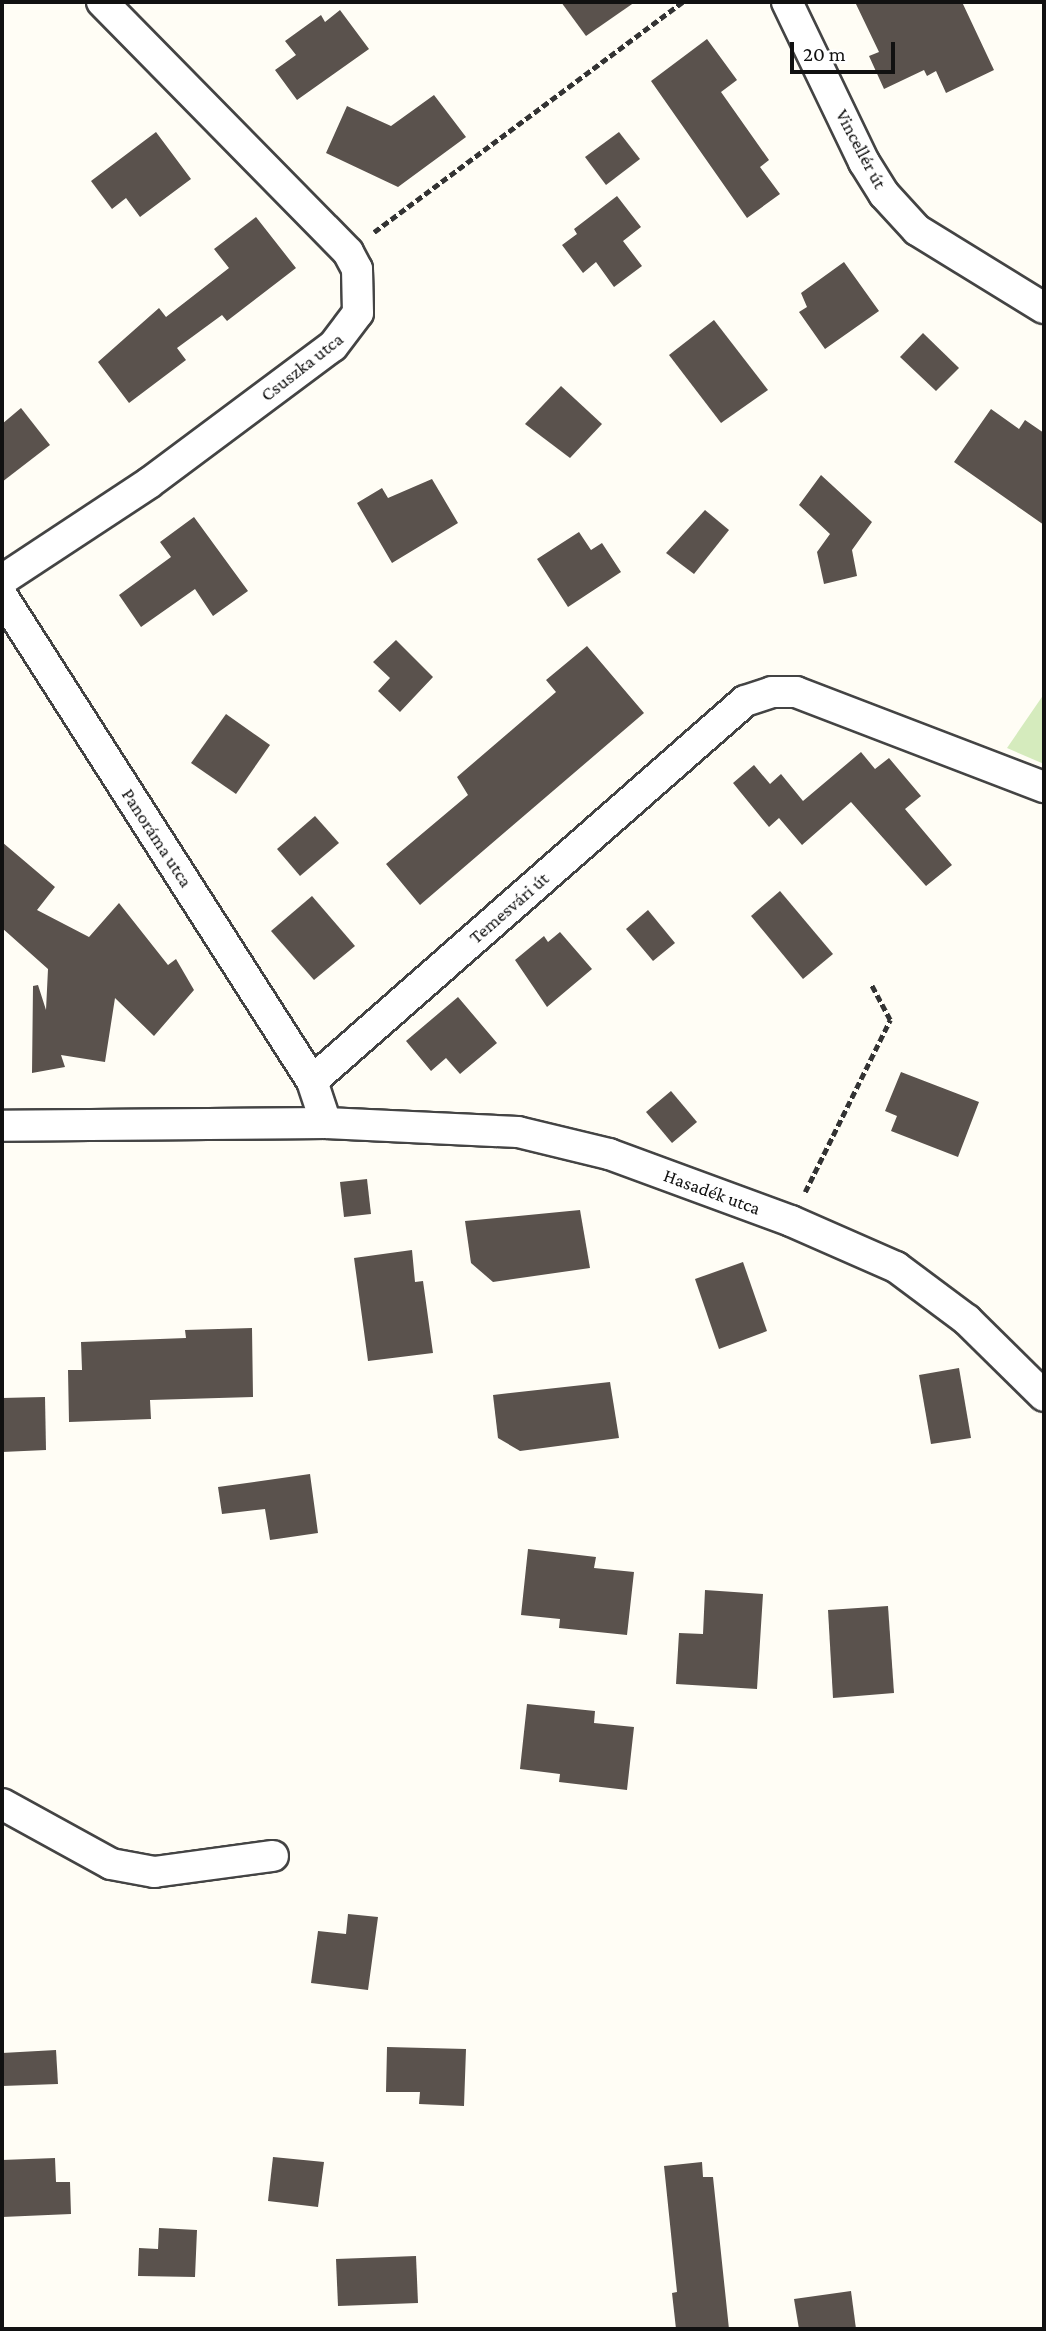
<!DOCTYPE html>
<meta charset="utf-8">
<style>
body{margin:0}
#map{position:relative;width:1046px;height:2331px;overflow:hidden;background:#fffdf5;font-family:"Crimson Pro",serif}
div>[style]{position:absolute}
.green>*{inset:0;background:#d5ebbd}
.building>*{inset:0;background:#5a524d}
.path>*{height:4.5px;margin-top:-2.25px;transform-origin:0;background:repeating-linear-gradient(90deg,#333 0 7px,transparent 0 10.5px)}
.roads{filter:drop-shadow(2px 0 #444) drop-shadow(-2px 0 #444) drop-shadow(0 2px #444) drop-shadow(0 -2px #444)}
.street>*{height:30px;margin:-15px;padding:0 15px;transform-origin:15px;border-radius:15px;background:#fff}
span{translate:-50% -50%;white-space:nowrap;text-align:center;line-height:1.15;-webkit-text-stroke:7px #fff;paint-order:stroke}
.street-label{font-size:19px;color:#111}
.frame{position:absolute;inset:0;border:4px solid #111;pointer-events:none}
.scale{position:absolute;left:790px;top:42px;width:105px;height:32px;box-sizing:border-box;border:4px solid #111;border-top:0;padding-left:9px;font-size:21px;line-height:24px;white-space:nowrap;color:#111;-webkit-text-stroke:5px #fff;paint-order:stroke}
</style>
<div id="map">
<div class="green">
<div style="clip-path:polygon(1044px 694px,1044px 764px,1007px 748px)"></div>
</div>
<div class="building">
<div style="clip-path:polygon(561px 2px,635px 2px,586px 36px)"></div>
<div style="clip-path:polygon(855px 2px,962px 2px,994px 70px,946px 93px,936px 71px,927px 76px,924px 70px,884px 89px,869px 56px,879px 52px)"></div>
<div style="clip-path:polygon(340px 10px,369px 49px,297px 100px,275px 70px,296px 55px,285px 41px,321px 15px,325px 22px)"></div>
<div style="clip-path:polygon(707px 39px,737px 80px,721px 92px,769px 160px,760px 167px,780px 194px,747px 218px,651px 81px)"></div>
<div style="clip-path:polygon(434px 95px,466px 137px,398px 187px,326px 153px,347px 106px,391px 126px)"></div>
<div style="clip-path:polygon(156px 132px,191px 179px,140px 217px,126px 198px,112px 209px,91px 181px)"></div>
<div style="clip-path:polygon(619px 132px,640px 159px,606px 185px,585px 157px)"></div>
<div style="clip-path:polygon(617px 196px,641px 227px,623px 241px,642px 266px,614px 287px,596px 262px,583px 273px,562px 245px,577px 234px,574px 229px)"></div>
<div style="clip-path:polygon(256px 217px,296px 268px,227px 321px,222px 315px,177px 348px,186px 360px,129px 403px,98px 362px,159px 308px,166px 317px,229px 268px,214px 249px)"></div>
<div style="clip-path:polygon(844px 262px,879px 311px,825px 349px,799px 312px,807px 307px,801px 293px)"></div>
<div style="clip-path:polygon(714px 320px,768px 390px,721px 423px,669px 355px)"></div>
<div style="clip-path:polygon(923px 333px,959px 368px,936px 391px,900px 357px)"></div>
<div style="clip-path:polygon(561px 386px,602px 424px,570px 458px,525px 424px)"></div>
<div style="clip-path:polygon(21px 408px,50px 445px,2px 482px,2px 424px)"></div>
<div style="clip-path:polygon(991px 409px,1019px 429px,1025px 420px,1044px 433px,1044px 525px,954px 462px)"></div>
<div style="clip-path:polygon(821px 475px,872px 522px,852px 550px,857px 576px,824px 584px,817px 552px,830px 534px,799px 505px)"></div>
<div style="clip-path:polygon(432px 479px,458px 523px,392px 563px,357px 503px,382px 488px,388px 498px)"></div>
<div style="clip-path:polygon(705px 510px,729px 530px,694px 574px,666px 553px)"></div>
<div style="clip-path:polygon(194px 517px,248px 591px,213px 616px,195px 589px,141px 627px,119px 595px,171px 557px,160px 542px)"></div>
<div style="clip-path:polygon(579px 532px,591px 550px,602px 543px,621px 572px,568px 607px,537px 559px)"></div>
<div style="clip-path:polygon(396px 640px,433px 677px,400px 712px,378px 691px,390px 678px,373px 662px)"></div>
<div style="clip-path:polygon(587px 646px,644px 713px,420px 905px,386px 864px,468px 795px,457px 777px,556px 692px,546px 680px)"></div>
<div style="clip-path:polygon(226px 714px,270px 745px,236px 794px,191px 763px)"></div>
<div style="clip-path:polygon(861px 752px,875px 769px,889px 758px,921px 796px,905px 809px,952px 865px,926px 886px,851px 802px,802px 845px,779px 818px,769px 827px,733px 783px,754px 765px,770px 784px,781px 774px,803px 801px)"></div>
<div style="clip-path:polygon(315px 816px,339px 843px,300px 876px,277px 849px)"></div>
<div style="clip-path:polygon(2px 842px,55px 887px,37px 910px,89px 937px,119px 903px,168px 965px,176px 959px,194px 990px,154px 1036px,115px 998px,105px 1062px,61px 1055px,65px 1067px,32px 1073px,33px 986px,38px 985px,46px 1010px,48px 969px,2px 928px)"></div>
<div style="clip-path:polygon(780px 891px,833px 954px,803px 979px,751px 916px)"></div>
<div style="clip-path:polygon(312px 896px,355px 946px,314px 980px,271px 931px)"></div>
<div style="clip-path:polygon(648px 910px,675px 943px,653px 961px,626px 929px)"></div>
<div style="clip-path:polygon(560px 932px,592px 969px,547px 1007px,515px 960px,544px 936px,548px 942px)"></div>
<div style="clip-path:polygon(458px 997px,497px 1043px,460px 1074px,446px 1058px,431px 1071px,406px 1041px)"></div>
<div style="clip-path:polygon(901px 1072px,979px 1102px,958px 1157px,891px 1131px,897px 1116px,885px 1111px)"></div>
<div style="clip-path:polygon(671px 1091px,697px 1122px,672px 1143px,646px 1112px)"></div>
<div style="clip-path:polygon(367px 1179px,371px 1214px,344px 1217px,340px 1182px)"></div>
<div style="clip-path:polygon(580px 1210px,590px 1268px,493px 1282px,471px 1263px,465px 1221px)"></div>
<div style="clip-path:polygon(412px 1250px,415px 1282px,423px 1281px,433px 1353px,368px 1361px,354px 1258px)"></div>
<div style="clip-path:polygon(743px 1262px,767px 1331px,719px 1349px,695px 1279px)"></div>
<div style="clip-path:polygon(252px 1328px,253px 1397px,150px 1400px,151px 1419px,69px 1422px,68px 1370px,82px 1370px,81px 1342px,186px 1338px,185px 1330px)"></div>
<div style="clip-path:polygon(959px 1368px,971px 1438px,931px 1444px,919px 1375px)"></div>
<div style="clip-path:polygon(610px 1382px,619px 1438px,520px 1451px,498px 1438px,493px 1395px)"></div>
<div style="clip-path:polygon(45px 1397px,46px 1450px,2px 1452px,2px 1398px)"></div>
<div style="clip-path:polygon(310px 1474px,318px 1533px,270px 1540px,265px 1509px,222px 1514px,218px 1487px)"></div>
<div style="clip-path:polygon(528px 1549px,596px 1557px,594px 1568px,634px 1572px,627px 1635px,559px 1628px,560px 1619px,521px 1615px)"></div>
<div style="clip-path:polygon(705px 1590px,763px 1594px,757px 1689px,676px 1684px,679px 1633px,703px 1634px)"></div>
<div style="clip-path:polygon(888px 1606px,894px 1693px,833px 1698px,828px 1610px)"></div>
<div style="clip-path:polygon(527px 1704px,595px 1711px,594px 1723px,634px 1727px,627px 1790px,559px 1782px,560px 1774px,520px 1769px)"></div>
<div style="clip-path:polygon(348px 1914px,378px 1917px,368px 1990px,311px 1983px,318px 1931px,346px 1934px)"></div>
<div style="clip-path:polygon(387px 2047px,466px 2049px,464px 2106px,419px 2104px,420px 2092px,386px 2092px)"></div>
<div style="clip-path:polygon(56px 2050px,58px 2084px,2px 2086px,2px 2053px)"></div>
<div style="clip-path:polygon(273px 2157px,324px 2162px,318px 2207px,268px 2201px)"></div>
<div style="clip-path:polygon(55px 2158px,56px 2182px,70px 2182px,71px 2214px,2px 2217px,2px 2160px)"></div>
<div style="clip-path:polygon(702px 2162px,703px 2177px,713px 2177px,729px 2329px,676px 2329px,672px 2293px,677px 2292px,664px 2166px)"></div>
<div style="clip-path:polygon(159px 2228px,197px 2230px,195px 2277px,138px 2276px,139px 2248px,158px 2249px)"></div>
<div style="clip-path:polygon(416px 2256px,418px 2303px,338px 2306px,336px 2259px)"></div>
<div style="clip-path:polygon(851px 2291px,856px 2329px,799px 2329px,794px 2299px)"></div>
</div>
<div class="path">
<div style="left:374px;top:232px;width:385px;rotate:-36.7deg"></div>
<div style="left:805px;top:1192px;width:192px;rotate:-63.7deg"></div>
<div style="left:890px;top:1020px;width:40px;rotate:-118deg"></div>
</div>
<div class="roads">
<div class="street">
<div style="left:787px;top:2px;width:178px;rotate:64.3deg"></div>
<div style="left:864px;top:162px;width:38px;rotate:58deg"></div>
<div style="left:884px;top:194px;width:49px;rotate:47.5deg"></div>
<div style="left:917px;top:230px;width:149px;rotate:31.6deg"></div>
<div style="left:2px;top:580px;width:176px;rotate:-33.4deg"></div>
<div style="left:149px;top:483px;width:229px;rotate:-36.7deg"></div>
<div style="left:333px;top:346px;width:41px;rotate:-52.9deg"></div>
<div style="left:358px;top:313px;width:44px;rotate:-91.3deg"></div>
<div style="left:357px;top:269px;width:19px;rotate:-118deg"></div>
<div style="left:348px;top:252px;width:351px;rotate:-134.5deg"></div>
<div style="left:2px;top:596px;width:576px;rotate:57.41deg"></div>
<div style="left:312px;top:1081px;width:44px;rotate:71.6deg"></div>
<div style="left:326px;top:1123px;width:324px;rotate:179.5deg"></div>
<div style="left:312px;top:1081px;width:576px;rotate:-41.27deg"></div>
<div style="left:745px;top:701px;width:28px;rotate:-18deg"></div>
<div style="left:772px;top:692px;width:24px"></div>
<div style="left:796px;top:692px;width:266px;rotate:21deg"></div>
<div style="left:326px;top:1123px;width:192px;rotate:2.7deg"></div>
<div style="left:518px;top:1132px;width:94px;rotate:13.6deg"></div>
<div style="left:609px;top:1154px;width:194px;rotate:20.2deg"></div>
<div style="left:791px;top:1221px;width:115px;rotate:23.7deg"></div>
<div style="left:896px;top:1267px;width:89px;rotate:36.7deg"></div>
<div style="left:967px;top:1320px;width:108px;rotate:44.6deg"></div>
<div style="left:2px;top:1804px;width:124px;rotate:28.8deg"></div>
<div style="left:111px;top:1864px;width:44px;rotate:10.5deg"></div>
<div style="left:154px;top:1872px;width:120px;rotate:-7.7deg"></div>
</div>
</div>
<div class="street-label">
<span style="left:861px;top:149px;rotate:62deg">Vincellér út</span>
<span style="left:302px;top:367px;rotate:-38deg">Csuszka utca</span>
<span style="left:157px;top:838px;rotate:57deg">Panoráma utca</span>
<span style="left:509px;top:908px;rotate:-41deg">Temesvári út</span>
<span style="left:712px;top:1192px;rotate:20deg">Hasadék utca</span>
</div>
<div class="frame"></div>
<div class="scale">20 m</div>
</div>
